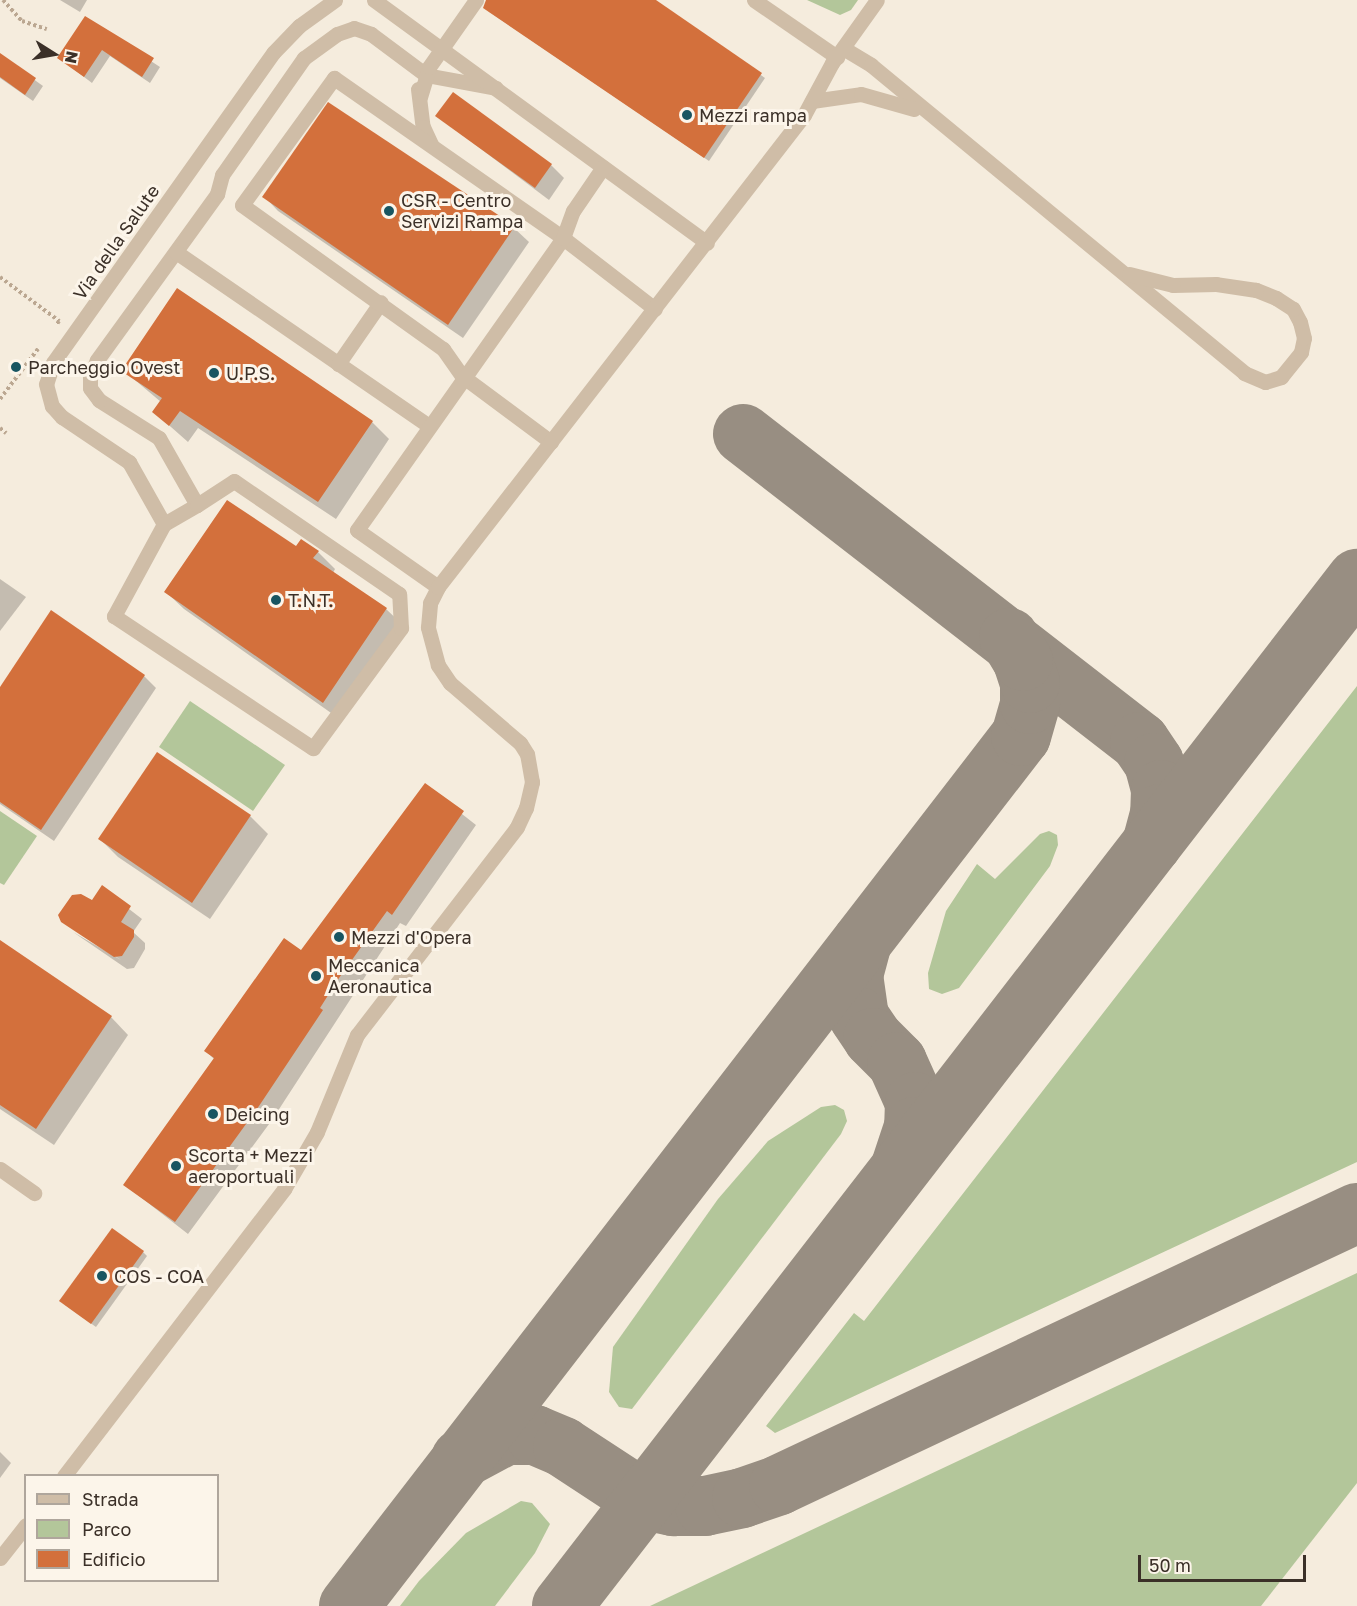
<!DOCTYPE html>
<style>
body{margin:0}
#map{position:relative;width:1357px;height:1606px;overflow:hidden;background:#f5ecdd;font-family:"Golos Text",sans-serif}
div>[style]{position:absolute}
.green>*{inset:0;background:#b3c69a}
.shadow>*{inset:0;background:#0003}
.taxiway>*{height:60px;margin:-30px;padding:0 30px;transform-origin:30px;border-radius:30px;background:#988e82}
.building>*{inset:0;background:#d3703c}
.path>*{height:4px;margin-top:-2px;transform-origin:0;background:repeating-linear-gradient(90deg,#bba791 0 3px,transparent 0 6px)}
.minor>*{height:15px;margin:-7.5px;padding:0 7.5px;transform-origin:7.5px;border-radius:7.5px;background:#cfbda7}
.dots>*{width:16px;height:16px;translate:-50% -50%;box-sizing:border-box;border:3px solid #fcf5ea;border-radius:50%}
span{translate:-50% -50%;white-space:nowrap;text-align:center;line-height:1.15;-webkit-text-stroke:6px #fcf5ea;paint-order:stroke}
.poi-label{font-size:18px;color:#3b3028}
.left{translate:0 -50%;text-align:left}
.street-label{font-size:18px;color:#3b3028}
.legend{position:absolute;left:24px;top:1474px;width:195px;height:108px;box-sizing:border-box;background:#fcf5ea;border:2px solid #afa69c;margin:0;padding:8px 10px;list-style:none;font-size:18px;color:#3b3028}
.legend li{display:flex;align-items:center;gap:12px;height:30px}
.legend b{width:30px;border:2px solid #afa69c}
.north{position:absolute;left:24px;top:24px;width:60px;height:60px;-webkit-text-stroke:4px #fcf5ea;paint-order:stroke;rotate:101deg;font-size:16px;font-weight:700;line-height:24px;text-align:center;color:#3b3028}
.north::after{content:'';display:block;margin:auto;width:21px;height:27px;background:#3b3028;clip-path:polygon(50% 0,100% 100%,50% 72%,0 100%)}
.scale{position:absolute;left:1138px;top:1555px;width:168px;height:27px;box-sizing:border-box;border:3px solid #3b3028;border-top:0;padding-left:8px;font-size:18px;line-height:21px;white-space:nowrap;color:#3b3028;-webkit-text-stroke:4px #fcf5ea;paint-order:stroke}
</style>
<div id="map">
<div class="green">
<div style="clip-path:polygon(807px 0,858px 0,851px 10px,840px 15px)"></div>
<div style="clip-path:polygon(1357px 686px,1357px 1162px,775px 1433px,766px 1426px,854px 1313px,864px 1321px)"></div>
<div style="clip-path:polygon(190px 701px,285px 765px,253px 811px,159px 747px)"></div>
<div style="clip-path:polygon(0 811px,37px 836px,4px 885px,0 883px)"></div>
<div style="clip-path:polygon(1049px 831px,1057px 835px,1058px 845px,1050px 866px,959px 988px,942px 994px,929px 989px,928px 973px,946px 911px,977px 864px,995px 879px,1040px 834px)"></div>
<div style="clip-path:polygon(835px 1105px,844px 1110px,847px 1121px,841px 1134px,632px 1409px,619px 1407px,609px 1392px,613px 1347px,718px 1199px,768px 1141px,821px 1107px)"></div>
<div style="clip-path:polygon(1357px 1273px,1357px 1483px,1261px 1606px,650px 1606px)"></div>
<div style="clip-path:polygon(521px 1501px,532px 1503px,550px 1524px,535px 1553px,495px 1606px,400px 1606px,419px 1581px,466px 1533px)"></div>
</div>
<div class="shadow">
<div style="clip-path:polygon(60px 0,87px 0,80px 12px)"></div>
<div style="clip-path:polygon(487px 0,653px 0,765px 78px,709px 161px,488px 11px)"></div>
<div style="clip-path:polygon(85px 18px,160px 67px,150px 83px,110px 56px,92px 83px,59px 58px)"></div>
<div style="clip-path:polygon(0 55px,43px 86px,33px 101px,0 78px)"></div>
<div style="clip-path:polygon(329px 104px,514px 228px,529px 242px,463px 338px,278px 211px,264px 196px)"></div>
<div style="clip-path:polygon(437px 116px,551px 165px,564px 178px,549px 200px)"></div>
<div style="clip-path:polygon(123px 370px,372px 422px,389px 439px,336px 519px,198px 428px,188px 442px,154px 412px,161px 402px)"></div>
<div style="clip-path:polygon(296px 548px,318px 552px,335px 569px,333px 573px,386px 609px,404px 626px,341px 720px,184px 609px,166px 592px)"></div>
<div style="clip-path:polygon(0 579px,26px 597px,0 631px)"></div>
<div style="clip-path:polygon(144px 676px,156px 688px,54px 841px,0 804px,0 690px)"></div>
<div style="clip-path:polygon(425px 785px,476px 825px,406px 926px,400px 923px,272px 1120px,188px 1234px,125px 1185px,214px 1059px,206px 1051px,302px 952px)"></div>
<div style="clip-path:polygon(250px 816px,268px 834px,210px 919px,118px 857px,100px 839px)"></div>
<div style="clip-path:polygon(102px 888px,142px 919px,133px 932px,145px 943px,145px 949px,134px 968px,127px 969px,73px 932px,121px 960px,63px 921px,93px 902px)"></div>
<div style="clip-path:polygon(0 950px,111px 1017px,128px 1035px,54px 1145px,0 1109px)"></div>
<div style="clip-path:polygon(143px 1252px,147px 1256px,96px 1327px,65px 1305px)"></div>
<div style="clip-path:polygon(0 1452px,11px 1463px,0 1478px)"></div>
</div>
<div class="taxiway">
<div style="left:743px;top:434px;width:502px;rotate:37.8deg"></div>
<div style="left:1140px;top:742px;width:25px;rotate:56deg"></div>
<div style="left:1154px;top:763px;width:28px;rotate:75deg"></div>
<div style="left:1161px;top:790px;width:24px;rotate:92deg"></div>
<div style="left:1160px;top:814px;width:31px;rotate:105deg"></div>
<div style="left:862px;top:942px;width:34px;rotate:105deg"></div>
<div style="left:853px;top:975px;width:42px;rotate:81.9deg"></div>
<div style="left:859px;top:1017px;width:25px;rotate:56deg"></div>
<div style="left:873px;top:1038px;width:34px;rotate:45deg"></div>
<div style="left:897px;top:1062px;width:44px;rotate:65.8deg"></div>
<div style="left:915px;top:1102px;width:25px;rotate:92deg"></div>
<div style="left:914px;top:1127px;width:41px;rotate:108.4deg"></div>
<div style="left:461px;top:1459px;width:51px;rotate:-28.1deg"></div>
<div style="left:506px;top:1435px;width:29px"></div>
<div style="left:535px;top:1435px;width:30px;rotate:23deg"></div>
<div style="left:563px;top:1447px;width:97px;rotate:33.2deg"></div>
<div style="left:644px;top:1500px;width:30px;rotate:12deg"></div>
<div style="left:673px;top:1506px;width:32px"></div>
<div style="left:705px;top:1506px;width:38px;rotate:-12deg"></div>
<div style="left:742px;top:1498px;width:39px;rotate:-19deg"></div>
<div style="left:779px;top:1485px;width:639px;rotate:-25.2deg"></div>
<div style="left:349px;top:1606px;width:1099px;rotate:-52.32deg"></div>
<div style="left:1021px;top:736px;width:33px;rotate:-74deg"></div>
<div style="left:1030px;top:704px;width:21px;rotate:-90deg"></div>
<div style="left:1030px;top:683px;width:23px;rotate:-108deg"></div>
<div style="left:1023px;top:661px;width:27px;rotate:-121deg"></div>
<div style="left:562px;top:1606px;width:1299px;rotate:-52.26deg"></div>
</div>
<div class="building">
<div style="clip-path:polygon(486px 0,656px 0,762px 73px,704px 158px,483px 8px)"></div>
<div style="clip-path:polygon(85px 16px,154px 58px,142px 77px,102px 50px,84px 77px,57px 58px)"></div>
<div style="clip-path:polygon(0 53px,36px 78px,25px 95px,0 77px)"></div>
<div style="clip-path:polygon(453px 92px,552px 164px,535px 188px,435px 116px)"></div>
<div style="clip-path:polygon(328px 102px,515px 226px,448px 325px,262px 197px)"></div>
<div style="clip-path:polygon(177px 288px,373px 421px,318px 502px,180px 411px,169px 426px,152px 412px,162px 398px,121px 371px)"></div>
<div style="clip-path:polygon(227px 500px,296px 546px,301px 539px,319px 551px,313px 558px,387px 608px,323px 703px,164px 592px)"></div>
<div style="clip-path:polygon(51px 610px,145px 675px,41px 830px,0 802px,0 687px)"></div>
<div style="clip-path:polygon(157px 752px,251px 815px,192px 903px,98px 839px)"></div>
<div style="clip-path:polygon(425px 783px,464px 811px,392px 915px,387px 911px,339px 978px,320px 1008px,323px 1010px,259px 1106px,175px 1222px,123px 1185px,214px 1058px,204px 1051px,284px 938px,301px 950px)"></div>
<div style="clip-path:polygon(102px 885px,131px 906px,121px 922px,134px 930px,134px 937px,122px 956px,114px 957px,61px 922px,58px 915px,72px 895px,81px 894px,92px 900px)"></div>
<div style="clip-path:polygon(0 940px,112px 1016px,36px 1129px,0 1105px)"></div>
<div style="clip-path:polygon(112px 1228px,144px 1251px,91px 1324px,59px 1301px)"></div>
</div>
<div class="path">
<div style="left:3px;top:0;width:28px;rotate:48deg"></div>
<div style="left:22px;top:21px;width:26px;rotate:18deg"></div>
<div style="left:0;top:277px;width:74px;rotate:36.7deg"></div>
<div style="left:59px;top:321px;width:4px;rotate:124deg"></div>
<div style="left:0;top:399px;width:63px;rotate:-52.8deg"></div>
<div style="left:0;top:428px;width:8px;rotate:40deg"></div>
</div>
<div class="minor">
<div style="left:335px;top:0;width:44px;rotate:144.2deg"></div>
<div style="left:299px;top:26px;width:37px;rotate:134deg"></div>
<div style="left:273px;top:53px;width:380px;rotate:125.4deg"></div>
<div style="left:53px;top:363px;width:22px;rotate:108deg"></div>
<div style="left:46px;top:384px;width:23px;rotate:75deg"></div>
<div style="left:52px;top:406px;width:15px;rotate:48deg"></div>
<div style="left:62px;top:417px;width:81px;rotate:33.9deg"></div>
<div style="left:129px;top:462px;width:71px;rotate:60.6deg"></div>
<div style="left:164px;top:524px;width:38px;rotate:-30deg"></div>
<div style="left:197px;top:505px;width:77px;rotate:-119.6deg"></div>
<div style="left:159px;top:438px;width:71px;rotate:-147.7deg"></div>
<div style="left:99px;top:400px;width:15px;rotate:-127deg"></div>
<div style="left:90px;top:388px;width:11px;rotate:-90deg"></div>
<div style="left:90px;top:377px;width:18px;rotate:-68deg"></div>
<div style="left:97px;top:360px;width:205px;rotate:-54.1deg"></div>
<div style="left:217px;top:194px;width:20px;rotate:-75deg"></div>
<div style="left:222px;top:175px;width:143px;rotate:-55deg"></div>
<div style="left:304px;top:58px;width:41px;rotate:-36deg"></div>
<div style="left:337px;top:34px;width:18px;rotate:-19deg"></div>
<div style="left:354px;top:28px;width:18px;rotate:19deg"></div>
<div style="left:371px;top:34px;width:69px;rotate:36.7deg"></div>
<div style="left:426px;top:75px;width:71px;rotate:10.5deg"></div>
<div style="left:374px;top:0;width:412px;rotate:36.1deg"></div>
<div style="left:754px;top:0;width:101px;rotate:34.5deg"></div>
<div style="left:843px;top:48px;width:33px;rotate:31deg"></div>
<div style="left:871px;top:65px;width:484px;rotate:39.5deg"></div>
<div style="left:1244px;top:373px;width:23px;rotate:23deg"></div>
<div style="left:1265px;top:382px;width:17px;rotate:-17deg"></div>
<div style="left:1281px;top:377px;width:32px;rotate:-51deg"></div>
<div style="left:1301px;top:352px;width:14px;rotate:-78deg"></div>
<div style="left:1304px;top:338px;width:16px;rotate:-104deg"></div>
<div style="left:1300px;top:322px;width:15px;rotate:-118deg"></div>
<div style="left:1293px;top:309px;width:20px;rotate:-147deg"></div>
<div style="left:1276px;top:298px;width:22px;rotate:-158deg"></div>
<div style="left:1256px;top:290px;width:40px;rotate:-171.5deg"></div>
<div style="left:1216px;top:284px;width:43px;rotate:178.7deg"></div>
<div style="left:1173px;top:285px;width:45px;rotate:-166deg"></div>
<div style="left:418px;top:89px;width:38px;rotate:83deg"></div>
<div style="left:423px;top:127px;width:19px;rotate:65deg"></div>
<div style="left:420px;top:97px;width:31px;rotate:-73deg"></div>
<div style="left:429px;top:67px;width:82px;rotate:-55deg"></div>
<div style="left:812px;top:101px;width:49px;rotate:-8.1deg"></div>
<div style="left:861px;top:94px;width:55px;rotate:15.8deg"></div>
<div style="left:176px;top:252px;width:306px;rotate:34.5deg"></div>
<div style="left:338px;top:364px;width:75px;rotate:-55.3deg"></div>
<div style="left:551px;top:442px;width:111px;rotate:-143.4deg"></div>
<div style="left:462px;top:376px;width:33px;rotate:-125deg"></div>
<div style="left:443px;top:349px;width:247px;rotate:-144.4deg"></div>
<div style="left:242px;top:205px;width:157px;rotate:-54.1deg"></div>
<div style="left:334px;top:78px;width:279px;rotate:34.9deg"></div>
<div style="left:563px;top:238px;width:116px;rotate:37.7deg"></div>
<div style="left:164px;top:524px;width:105px;rotate:118.5deg"></div>
<div style="left:114px;top:616px;width:239px;rotate:33.6deg"></div>
<div style="left:313px;top:748px;width:149px;rotate:-53.7deg"></div>
<div style="left:401px;top:628px;width:34px;rotate:-93deg"></div>
<div style="left:399px;top:594px;width:200px;rotate:-145.6deg"></div>
<div style="left:234px;top:481px;width:44px;rotate:147deg"></div>
<div style="left:438px;top:587px;width:99px;rotate:-144.9deg"></div>
<div style="left:357px;top:530px;width:357px;rotate:-54.8deg"></div>
<div style="left:563px;top:238px;width:29px;rotate:-70deg"></div>
<div style="left:573px;top:211px;width:53px;rotate:-55.7deg"></div>
<div style="left:0;top:1169px;width:42px;rotate:35.2deg"></div>
<div style="left:64px;top:1476px;width:362px;rotate:-52.5deg"></div>
<div style="left:284px;top:1189px;width:66px;rotate:-59.9deg"></div>
<div style="left:317px;top:1132px;width:105px;rotate:-67.6deg"></div>
<div style="left:357px;top:1035px;width:262px;rotate:-52.4deg"></div>
<div style="left:517px;top:827px;width:21px;rotate:-65deg"></div>
<div style="left:526px;top:808px;width:27px;rotate:-77deg"></div>
<div style="left:532px;top:782px;width:28px;rotate:-100deg"></div>
<div style="left:527px;top:754px;width:13px;rotate:-122deg"></div>
<div style="left:520px;top:743px;width:92px;rotate:-139.4deg"></div>
<div style="left:450px;top:683px;width:22px;rotate:-124deg"></div>
<div style="left:438px;top:665px;width:39px;rotate:-105deg"></div>
<div style="left:428px;top:627px;width:24px;rotate:-85deg"></div>
<div style="left:430px;top:603px;width:18px;rotate:-63deg"></div>
<div style="left:438px;top:587px;width:597px;rotate:-52.21deg"></div>
<div style="left:804px;top:115px;width:59px;rotate:-61.7deg"></div>
<div style="left:832px;top:63px;width:77px;rotate:-54.5deg"></div>
<div style="left:0;top:1558px;width:42px;rotate:-51.8deg"></div>
</div>
<div class="dots">
<div style="left:687px;top:115px;background:#185561"></div>
<div style="left:389px;top:211px;background:#185561"></div>
<div style="left:16px;top:367px;background:#185561"></div>
<div style="left:214px;top:373px;background:#185561"></div>
<div style="left:276px;top:600px;background:#185561"></div>
<div style="left:339px;top:937px;background:#185561"></div>
<div style="left:316px;top:976px;background:#185561"></div>
<div style="left:213px;top:1114px;background:#185561"></div>
<div style="left:176px;top:1166px;background:#185561"></div>
<div style="left:102px;top:1276px;background:#185561"></div>
</div>
<div class="poi-label">
<span class="left" style="left:699px;top:115px">Mezzi rampa</span>
<span class="left" style="left:401px;top:211px">CSR - Centro<br>Servizi Rampa</span>
<span class="left" style="left:28px;top:367px">Parcheggio Ovest</span>
<span class="left" style="left:226px;top:373px">U.P.S.</span>
<span class="left" style="left:288px;top:600px">T.N.T.</span>
<span class="left" style="left:351px;top:937px">Mezzi d'Opera</span>
<span class="left" style="left:328px;top:976px">Meccanica<br>Aeronautica</span>
<span class="left" style="left:225px;top:1114px">Deicing</span>
<span class="left" style="left:188px;top:1166px">Scorta + Mezzi<br>aeroportuali</span>
<span class="left" style="left:114px;top:1276px">COS - COA</span>
</div>
<div class="street-label">
<span style="left:116px;top:242px;rotate:-55deg">Via della Salute</span>
</div>
<ul class="legend">
<li><b style="height:8px;background:#cfbda7"></b>Strada</li>
<li><b style="height:16px;background:#b3c69a"></b>Parco</li>
<li><b style="height:16px;background:#d3703c"></b>Edificio</li>
</ul>
<div class="north">N</div>
<div class="scale">50 m</div>
</div>
